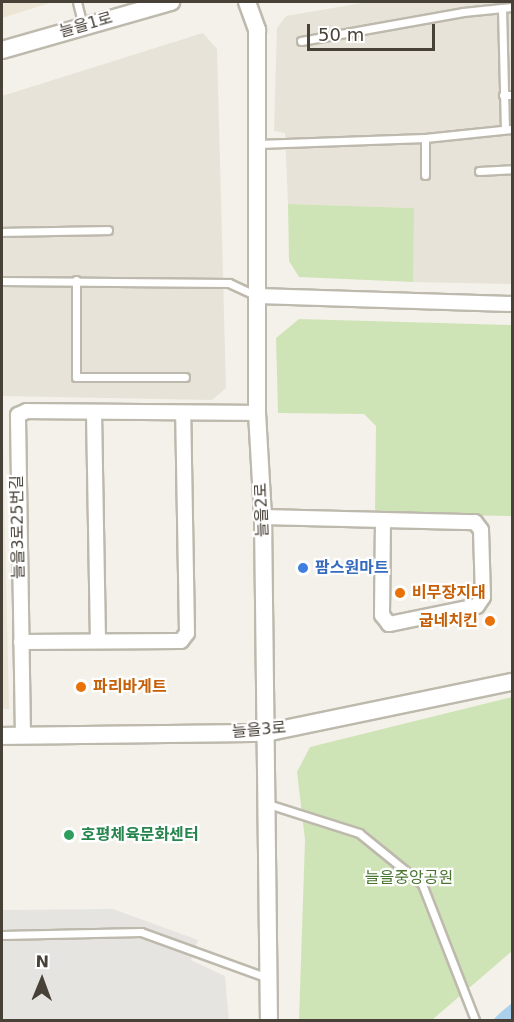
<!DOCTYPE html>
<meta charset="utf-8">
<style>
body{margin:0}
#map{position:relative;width:514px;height:1022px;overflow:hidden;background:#f4f1ea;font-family:"DejaVu Sans","Noto Sans KR",sans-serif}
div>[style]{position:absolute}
.residential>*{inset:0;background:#e7e3d8}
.education>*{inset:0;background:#ece5d5}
.green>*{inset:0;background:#cfe4b6}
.parking>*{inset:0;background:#e5e4e1}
.water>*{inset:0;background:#abd0eb}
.roads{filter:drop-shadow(2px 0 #beb9ad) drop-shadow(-2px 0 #beb9ad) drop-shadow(0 2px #beb9ad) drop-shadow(0 -2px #beb9ad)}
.service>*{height:7px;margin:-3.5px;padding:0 3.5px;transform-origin:3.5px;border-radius:3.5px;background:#fff}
.minor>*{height:14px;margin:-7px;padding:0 7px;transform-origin:7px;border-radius:7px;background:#fff}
.tertiary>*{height:16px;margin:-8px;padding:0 8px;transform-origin:8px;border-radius:8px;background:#fff}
.dots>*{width:16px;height:16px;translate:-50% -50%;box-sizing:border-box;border:3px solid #fff;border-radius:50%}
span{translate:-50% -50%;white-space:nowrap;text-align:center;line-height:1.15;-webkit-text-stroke:4.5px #fff;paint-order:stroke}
.street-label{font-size:16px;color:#474138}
.shop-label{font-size:16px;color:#366cbe;font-weight:700}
.left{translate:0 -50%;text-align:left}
.food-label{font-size:16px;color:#c56008;font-weight:700}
.right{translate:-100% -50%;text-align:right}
.leisure-label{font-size:16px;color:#27864d;font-weight:700}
.park-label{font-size:16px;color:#497530}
.frame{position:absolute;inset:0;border:3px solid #474138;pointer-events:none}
.north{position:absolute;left:12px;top:950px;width:60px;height:60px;-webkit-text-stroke:4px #fff;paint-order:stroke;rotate:1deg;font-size:16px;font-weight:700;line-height:24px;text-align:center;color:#474138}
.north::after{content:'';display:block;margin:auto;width:21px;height:27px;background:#474138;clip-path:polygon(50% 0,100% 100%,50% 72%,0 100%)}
.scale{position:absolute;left:307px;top:24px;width:128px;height:27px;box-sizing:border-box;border:3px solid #474138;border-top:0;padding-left:8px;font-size:18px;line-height:21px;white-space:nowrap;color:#474138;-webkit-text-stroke:4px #fff;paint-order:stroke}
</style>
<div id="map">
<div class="residential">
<div style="clip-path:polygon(368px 2px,512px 2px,512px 284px,413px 282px,413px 208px,288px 204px,285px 133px,274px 131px,277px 28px,286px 16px)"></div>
<div style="clip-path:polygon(203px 33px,217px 49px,226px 388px,212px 400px,2px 396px,2px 96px)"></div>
</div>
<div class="education">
<div style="clip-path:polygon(2px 2px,53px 2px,2px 18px)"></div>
<div style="clip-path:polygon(2px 396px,9px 709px,2px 709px)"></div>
</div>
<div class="green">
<div style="clip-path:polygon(288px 204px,414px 208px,413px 282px,299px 277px,289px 261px)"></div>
<div style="clip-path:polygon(299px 319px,512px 325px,512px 516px,375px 514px,376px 426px,364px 414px,278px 413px,276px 338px)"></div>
<div style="clip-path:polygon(512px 697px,512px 951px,432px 1020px,299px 1020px,305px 840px,297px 772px,310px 747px)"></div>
</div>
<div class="parking">
<div style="clip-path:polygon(113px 909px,198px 940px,191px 960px,225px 976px,229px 1020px,2px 1020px,2px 910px)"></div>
</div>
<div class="water">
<div style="clip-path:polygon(512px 1003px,512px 1020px,493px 1020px,501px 1012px)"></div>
</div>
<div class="roads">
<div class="service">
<div style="left:77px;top:2px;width:25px;rotate:76deg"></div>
<div style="left:502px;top:8px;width:121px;rotate:88.6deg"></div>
<div style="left:301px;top:41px;width:165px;rotate:-10.1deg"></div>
<div style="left:463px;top:12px;width:49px;rotate:-5.8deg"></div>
<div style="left:503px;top:95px;width:9px"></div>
<div style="left:425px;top:138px;width:37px;rotate:90deg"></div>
<div style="left:258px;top:144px;width:167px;rotate:-2.1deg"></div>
<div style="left:425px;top:138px;width:87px;rotate:-5.9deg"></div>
<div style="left:479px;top:171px;width:33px;rotate:-3deg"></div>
<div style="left:2px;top:232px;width:106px;rotate:-1.1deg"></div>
<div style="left:76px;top:280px;width:97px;rotate:90deg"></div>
<div style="left:76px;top:377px;width:109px"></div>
<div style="left:2px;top:281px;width:227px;rotate:0.5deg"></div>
<div style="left:229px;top:283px;width:31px;rotate:25deg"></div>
<div style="left:268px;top:804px;width:96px;rotate:17.7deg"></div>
<div style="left:359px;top:833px;width:81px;rotate:39deg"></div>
<div style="left:422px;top:884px;width:146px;rotate:68.7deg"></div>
<div style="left:2px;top:935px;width:139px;rotate:-1.2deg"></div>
<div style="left:141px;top:932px;width:135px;rotate:19.9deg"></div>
</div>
<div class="minor">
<div style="left:258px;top:296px;width:254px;rotate:1.8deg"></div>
<div style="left:94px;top:412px;width:229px;rotate:89deg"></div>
<div style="left:263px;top:517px;width:212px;rotate:1.4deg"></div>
<div style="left:475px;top:522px;width:10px;rotate:53deg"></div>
<div style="left:481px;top:530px;width:67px;rotate:88.3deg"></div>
<div style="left:483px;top:597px;width:11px;rotate:124deg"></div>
<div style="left:477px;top:606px;width:90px;rotate:168.4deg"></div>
<div style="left:389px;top:624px;width:11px;rotate:-128deg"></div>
<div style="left:382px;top:615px;width:95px;rotate:-89.4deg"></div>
<div style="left:21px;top:642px;width:160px;rotate:-0.4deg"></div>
<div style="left:181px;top:641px;width:10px;rotate:-53deg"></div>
<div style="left:187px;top:633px;width:220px;rotate:-91deg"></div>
<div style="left:23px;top:736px;width:321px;rotate:-90.9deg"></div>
<div style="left:18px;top:415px;width:10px;rotate:-24deg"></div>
<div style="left:27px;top:411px;width:230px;rotate:0.5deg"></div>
</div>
<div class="tertiary">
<div style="left:247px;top:2px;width:30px;rotate:70deg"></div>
<div style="left:257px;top:30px;width:383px;rotate:90deg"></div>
<div style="left:257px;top:413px;width:104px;rotate:86.7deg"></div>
<div style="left:263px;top:517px;width:503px;rotate:89.32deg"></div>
<div style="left:2px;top:50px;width:176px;rotate:-15.9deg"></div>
<div style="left:2px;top:736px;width:263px;rotate:-0.7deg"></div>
<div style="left:265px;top:733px;width:252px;rotate:-11.7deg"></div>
</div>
</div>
<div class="dots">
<div style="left:303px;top:568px;background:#3f7fe0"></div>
<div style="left:400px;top:593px;background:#e8710a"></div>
<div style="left:490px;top:621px;background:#e8710a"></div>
<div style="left:81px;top:687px;background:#e8710a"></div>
<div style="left:69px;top:835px;background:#2e9e5b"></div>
</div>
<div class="street-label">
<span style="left:86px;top:25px;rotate:-16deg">늘을1로</span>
<span style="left:262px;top:510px;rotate:-92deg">늘을2로</span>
<span style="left:18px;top:527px;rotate:-91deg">늘을3로25번길</span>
<span style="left:259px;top:730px;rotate:-5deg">늘을3로</span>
</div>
<div class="shop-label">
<span class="left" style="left:315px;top:568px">팜스원마트</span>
</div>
<div class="food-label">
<span class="left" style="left:412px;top:593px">비무장지대</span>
<span class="right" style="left:478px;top:621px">굽네치킨</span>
<span class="left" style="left:93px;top:687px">파리바게트</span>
</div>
<div class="leisure-label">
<span class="left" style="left:81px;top:835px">호평체육문화센터</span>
</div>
<div class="park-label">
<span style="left:409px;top:878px">늘을중앙공원</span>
</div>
<div class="frame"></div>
<div class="north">N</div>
<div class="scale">50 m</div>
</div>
